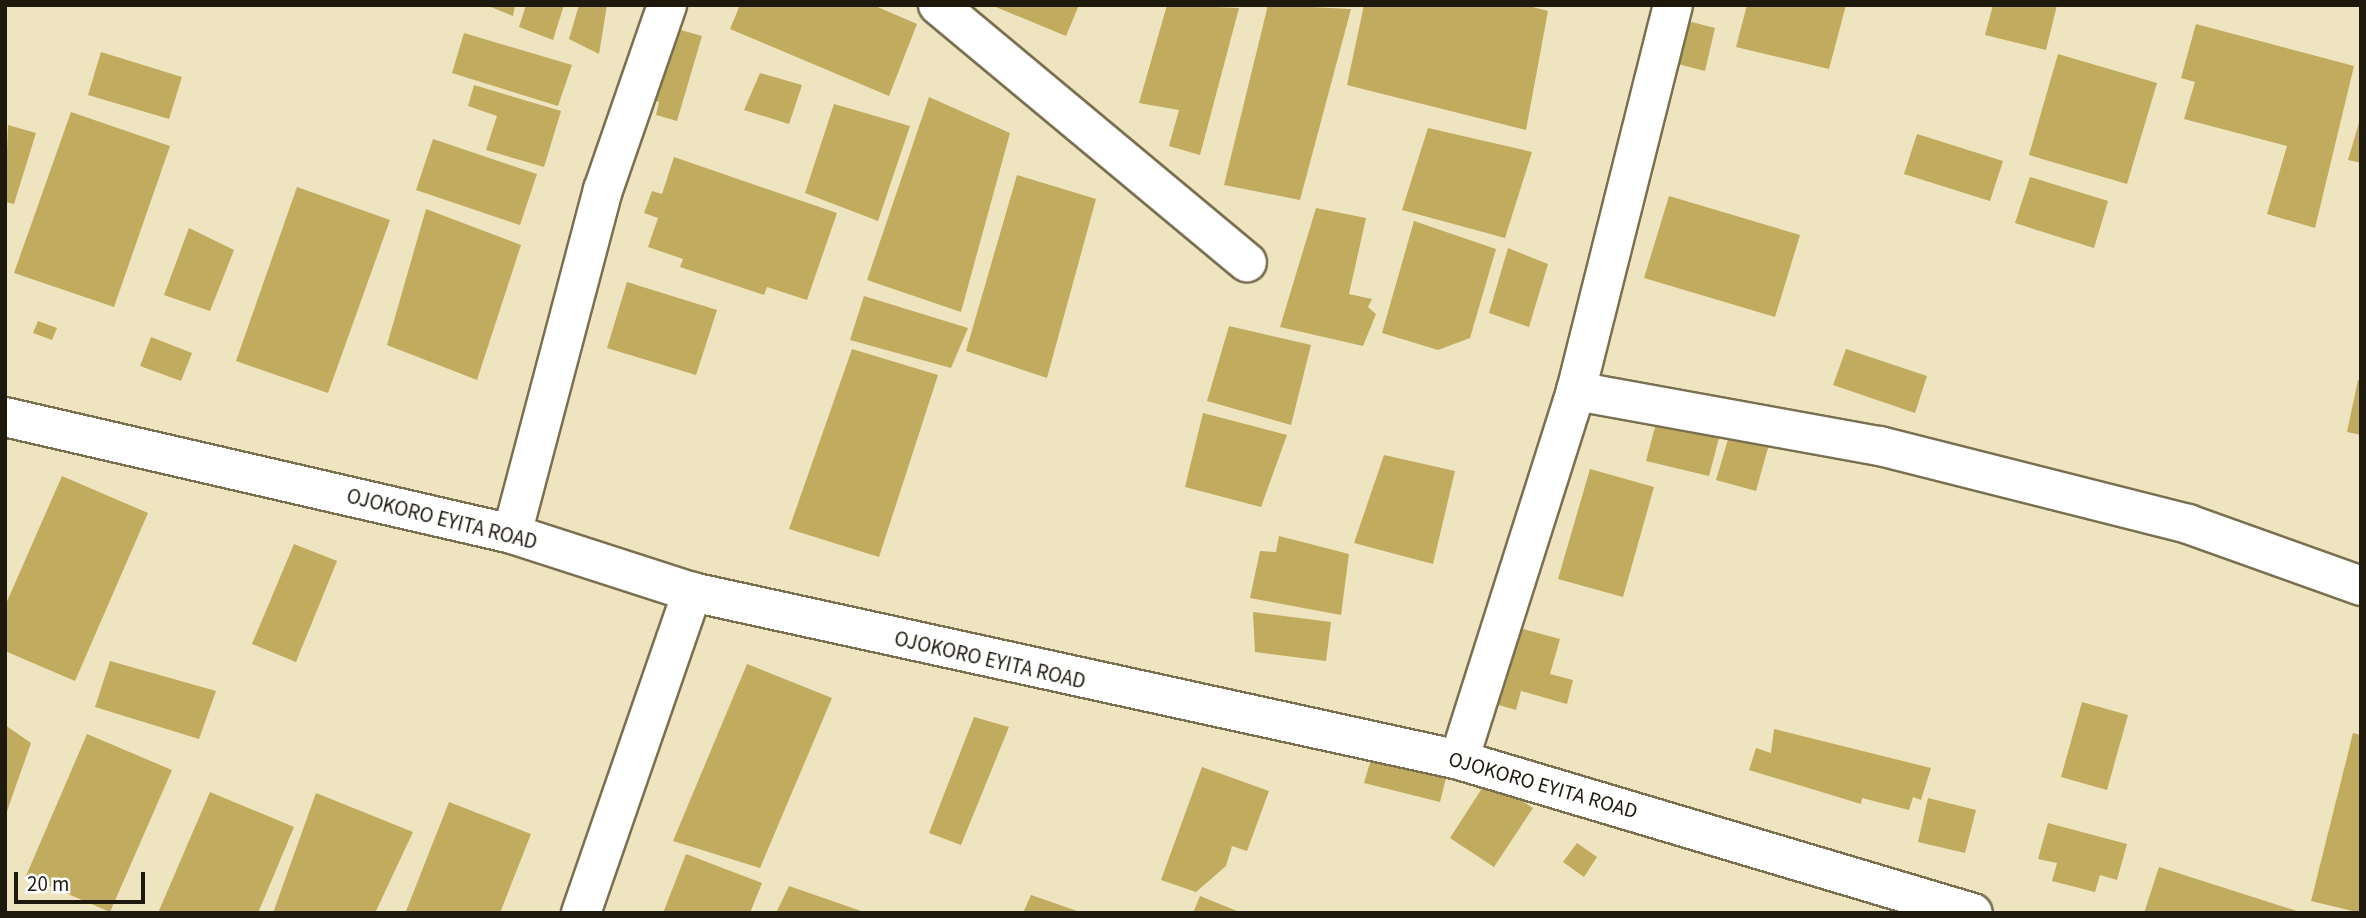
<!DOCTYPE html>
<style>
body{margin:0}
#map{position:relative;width:2366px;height:918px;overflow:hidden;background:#efe4c0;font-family:"Source Sans 3",sans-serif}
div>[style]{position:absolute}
.building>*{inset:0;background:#c1ab5e}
.roads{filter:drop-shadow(2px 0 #7a7050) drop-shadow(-2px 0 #7a7050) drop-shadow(0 2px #7a7050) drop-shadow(0 -2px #7a7050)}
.minor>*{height:38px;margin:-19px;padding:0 19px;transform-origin:19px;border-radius:19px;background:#fff}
span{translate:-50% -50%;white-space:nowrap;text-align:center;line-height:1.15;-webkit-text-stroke:7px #fff;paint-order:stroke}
.street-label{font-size:21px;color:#1d190c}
.frame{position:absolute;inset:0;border:7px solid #1d190c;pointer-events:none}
.scale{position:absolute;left:14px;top:872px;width:131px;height:32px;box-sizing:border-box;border:4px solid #1d190c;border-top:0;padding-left:9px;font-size:21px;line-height:24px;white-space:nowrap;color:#1d190c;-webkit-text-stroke:5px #fff;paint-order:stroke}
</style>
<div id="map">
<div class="building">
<div style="clip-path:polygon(486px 5px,515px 5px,513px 16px)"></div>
<div style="clip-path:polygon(526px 5px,564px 5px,553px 40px,519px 27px)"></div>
<div style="clip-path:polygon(579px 5px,607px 5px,599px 54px,569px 39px)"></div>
<div style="clip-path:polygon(740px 5px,873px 5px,917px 24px,889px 96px,730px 29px)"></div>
<div style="clip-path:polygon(991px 5px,1079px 5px,1066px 36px)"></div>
<div style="clip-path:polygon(1167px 5px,1239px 8px,1200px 155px,1169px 146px,1179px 110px,1139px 103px)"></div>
<div style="clip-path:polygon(1268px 5px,1351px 9px,1300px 200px,1224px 185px)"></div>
<div style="clip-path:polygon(1364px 5px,1525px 5px,1548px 11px,1526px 130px,1347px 85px)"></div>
<div style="clip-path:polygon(1747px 5px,1846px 5px,1829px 69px,1736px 47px)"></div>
<div style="clip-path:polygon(1993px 5px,2057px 5px,2046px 50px,1985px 35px)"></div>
<div style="clip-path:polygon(1684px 20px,1715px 28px,1705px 71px,1674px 63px)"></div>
<div style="clip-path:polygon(2196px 24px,2354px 66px,2315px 228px,2267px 214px,2287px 146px,2184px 119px,2195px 82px,2181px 78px)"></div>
<div style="clip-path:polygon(681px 30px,702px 36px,677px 121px,656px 115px,659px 102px,653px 100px)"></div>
<div style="clip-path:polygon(464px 33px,572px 65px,558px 106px,452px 73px)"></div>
<div style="clip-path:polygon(101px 52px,182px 77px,169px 119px,88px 95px)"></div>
<div style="clip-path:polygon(2058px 54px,2157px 83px,2127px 184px,2029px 155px)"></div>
<div style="clip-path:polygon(760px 73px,802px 85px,789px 124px,744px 110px)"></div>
<div style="clip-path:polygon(474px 85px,561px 111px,544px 167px,486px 150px,497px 116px,468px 106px)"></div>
<div style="clip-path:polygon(929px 97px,1010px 133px,961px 312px,867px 280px)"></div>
<div style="clip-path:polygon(834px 104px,910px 126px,878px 221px,805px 193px)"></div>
<div style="clip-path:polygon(71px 112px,170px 146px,114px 307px,14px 273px)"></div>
<div style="clip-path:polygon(2360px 119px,2361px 119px,2361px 163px,2348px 160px)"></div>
<div style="clip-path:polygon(8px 125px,36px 133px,14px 204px,5px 202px)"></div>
<div style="clip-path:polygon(1428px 128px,1532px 152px,1505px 238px,1402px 210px)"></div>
<div style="clip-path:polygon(1917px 134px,2003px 161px,1990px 201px,1904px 174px)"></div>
<div style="clip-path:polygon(433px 139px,537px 174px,520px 225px,416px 190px)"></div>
<div style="clip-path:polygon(674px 157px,837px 213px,807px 300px,767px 287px,764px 295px,680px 267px,683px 259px,648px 247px,658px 218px,644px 213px,652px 191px,662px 194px)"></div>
<div style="clip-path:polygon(1017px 175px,1096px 199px,1047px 378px,966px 351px)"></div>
<div style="clip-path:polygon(2030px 177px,2108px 201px,2094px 248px,2015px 223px)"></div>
<div style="clip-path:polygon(297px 187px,390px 220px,328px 393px,236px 361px)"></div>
<div style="clip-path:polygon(1669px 196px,1800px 235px,1775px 317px,1644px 278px)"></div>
<div style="clip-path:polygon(1316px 208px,1366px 218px,1349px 294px,1372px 299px,1368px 307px,1376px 314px,1363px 346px,1280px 327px)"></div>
<div style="clip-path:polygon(426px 209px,521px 245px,477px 380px,387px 345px)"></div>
<div style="clip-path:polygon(1414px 221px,1496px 249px,1470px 338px,1438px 350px,1382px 333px)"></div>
<div style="clip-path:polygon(189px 228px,234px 250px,210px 311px,164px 295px)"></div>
<div style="clip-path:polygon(1508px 248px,1548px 264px,1529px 327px,1489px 313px)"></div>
<div style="clip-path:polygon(627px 282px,717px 310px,696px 375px,607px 348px)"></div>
<div style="clip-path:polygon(864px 296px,968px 328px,951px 368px,850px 340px)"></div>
<div style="clip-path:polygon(38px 321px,57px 328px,52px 340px,33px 333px)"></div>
<div style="clip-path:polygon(1229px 326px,1311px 345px,1291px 425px,1207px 401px)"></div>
<div style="clip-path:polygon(151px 337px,192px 353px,181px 381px,140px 366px)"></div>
<div style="clip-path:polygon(852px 349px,938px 375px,879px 557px,789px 529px)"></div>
<div style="clip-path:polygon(1846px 349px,1927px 376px,1915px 413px,1833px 385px)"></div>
<div style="clip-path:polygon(2358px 380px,2361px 380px,2361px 435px,2347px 432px)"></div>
<div style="clip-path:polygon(1661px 404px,1724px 419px,1709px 476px,1646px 461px)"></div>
<div style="clip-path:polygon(1203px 413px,1287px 435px,1261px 507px,1185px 487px)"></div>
<div style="clip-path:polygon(1734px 419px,1773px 430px,1756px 491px,1716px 480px)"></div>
<div style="clip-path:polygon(1384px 455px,1455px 471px,1433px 564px,1354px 543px)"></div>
<div style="clip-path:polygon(1590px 469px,1654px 487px,1623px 597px,1558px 579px)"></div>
<div style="clip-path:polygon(62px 476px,148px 513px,75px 681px,5px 651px,5px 606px)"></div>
<div style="clip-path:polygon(1279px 536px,1349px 554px,1341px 615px,1250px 598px,1260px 551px,1276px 552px)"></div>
<div style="clip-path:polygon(294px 544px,337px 561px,296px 662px,252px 644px)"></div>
<div style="clip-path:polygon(1253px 612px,1331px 622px,1326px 661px,1255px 652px)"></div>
<div style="clip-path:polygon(1516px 627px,1560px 639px,1550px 674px,1573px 680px,1567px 704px,1521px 691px,1516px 710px,1495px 704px)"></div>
<div style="clip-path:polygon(110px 661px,216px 691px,199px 739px,95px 707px)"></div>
<div style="clip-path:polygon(747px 664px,832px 698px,760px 868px,673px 841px)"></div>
<div style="clip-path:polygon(2082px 702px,2128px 715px,2107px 790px,2061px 777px)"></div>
<div style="clip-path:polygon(974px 717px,1009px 727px,961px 845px,929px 833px)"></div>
<div style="clip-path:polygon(5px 725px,31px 743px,6px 814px,5px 814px)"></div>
<div style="clip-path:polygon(1774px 729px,1931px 768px,1921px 800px,1913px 797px,1909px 810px,1862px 798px,1861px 804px,1749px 770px,1756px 748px,1771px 753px)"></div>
<div style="clip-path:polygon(2353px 733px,2361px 735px,2361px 913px,2311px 901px)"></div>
<div style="clip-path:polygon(87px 734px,172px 770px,110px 912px,26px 876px)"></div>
<div style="clip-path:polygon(1372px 756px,1447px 774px,1440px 802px,1364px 783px)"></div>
<div style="clip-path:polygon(1202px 767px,1269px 791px,1247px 851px,1232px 846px,1226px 866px,1196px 892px,1161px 880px)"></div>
<div style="clip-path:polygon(1488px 779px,1533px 808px,1494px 867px,1450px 838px)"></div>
<div style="clip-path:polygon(210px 792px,294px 827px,258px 913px,158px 913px)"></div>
<div style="clip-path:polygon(316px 793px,413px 832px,375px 913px,273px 913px)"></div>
<div style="clip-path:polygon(1928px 798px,1976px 810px,1965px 853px,1918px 842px)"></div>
<div style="clip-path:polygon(449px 802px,531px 834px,500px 913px,406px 911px)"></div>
<div style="clip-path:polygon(2048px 823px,2127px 844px,2117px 880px,2100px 875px,2095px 892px,2052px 881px,2057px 863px,2038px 859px)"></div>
<div style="clip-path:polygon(1577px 843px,1597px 857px,1584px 877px,1563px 862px)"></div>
<div style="clip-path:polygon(686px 854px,762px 883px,750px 913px,663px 913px)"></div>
<div style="clip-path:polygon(2159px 867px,2300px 912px,2300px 913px,2144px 913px)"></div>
<div style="clip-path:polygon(789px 886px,864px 912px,864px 913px,776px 913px)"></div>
<div style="clip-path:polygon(1031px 895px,1080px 912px,1080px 913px,1023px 913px)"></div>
<div style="clip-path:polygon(1200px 896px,1242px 913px,1193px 913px)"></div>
</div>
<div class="roads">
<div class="minor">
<div style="left:938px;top:5px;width:402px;rotate:39.8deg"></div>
<div style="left:1576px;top:391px;width:309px;rotate:10.3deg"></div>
<div style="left:1880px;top:446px;width:318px;rotate:14.2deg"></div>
<div style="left:2188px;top:524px;width:184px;rotate:19.7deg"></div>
<div style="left:5px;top:417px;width:520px;rotate:12.99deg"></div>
<div style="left:512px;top:534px;width:189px;rotate:17.9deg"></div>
<div style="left:692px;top:592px;width:785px;rotate:12.35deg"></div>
<div style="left:1459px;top:760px;width:536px;rotate:16.58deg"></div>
<div style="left:512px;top:534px;width:356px;rotate:-75.2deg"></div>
<div style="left:603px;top:190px;width:196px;rotate:-70.9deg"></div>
<div style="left:1459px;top:760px;width:387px;rotate:-72.4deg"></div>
<div style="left:1576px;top:391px;width:398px;rotate:-75.9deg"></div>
<div style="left:581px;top:913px;width:340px;rotate:-70.9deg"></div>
</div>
</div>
<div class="street-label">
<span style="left:442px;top:519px;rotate:14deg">OJOKORO EYITA ROAD</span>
<span style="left:990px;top:660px;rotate:13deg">OJOKORO EYITA ROAD</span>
<span style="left:1543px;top:785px;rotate:16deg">OJOKORO EYITA ROAD</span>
</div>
<div class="frame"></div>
<div class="scale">20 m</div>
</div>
